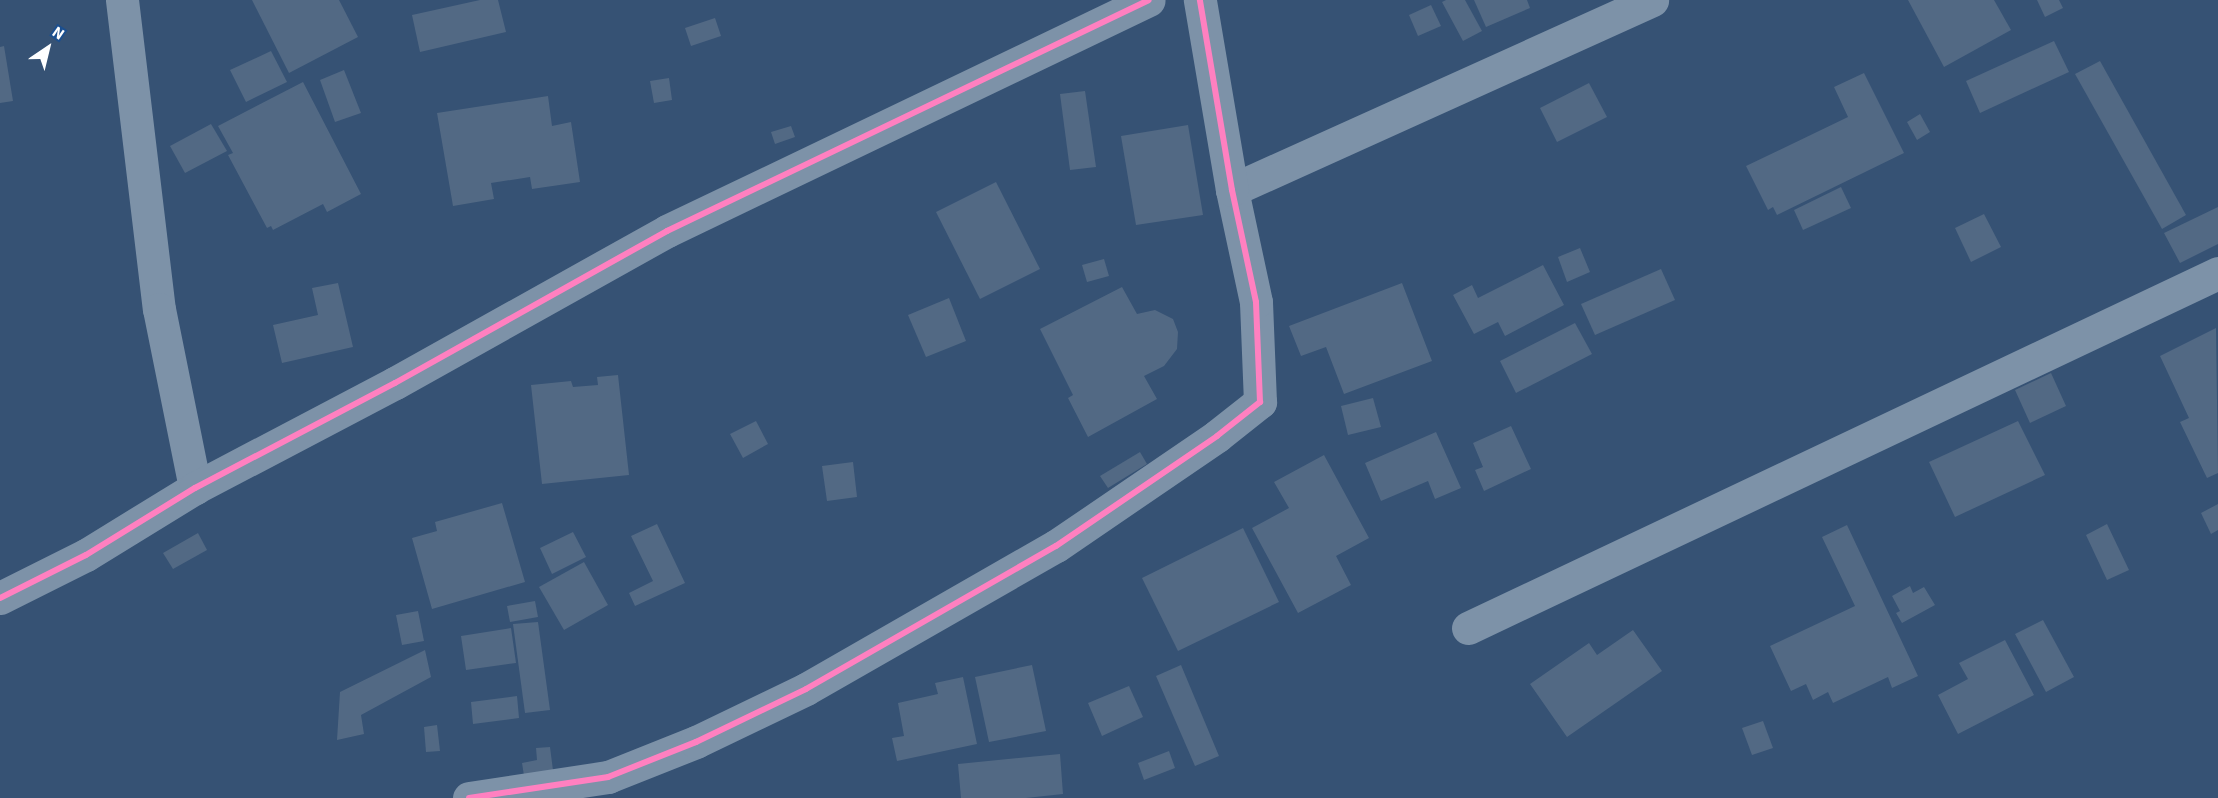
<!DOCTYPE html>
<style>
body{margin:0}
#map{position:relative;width:2218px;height:798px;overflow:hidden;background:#365274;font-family:"Source Sans 3",sans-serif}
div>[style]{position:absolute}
.building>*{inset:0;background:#526984}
.minor>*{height:33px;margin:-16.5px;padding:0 16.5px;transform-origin:16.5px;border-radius:16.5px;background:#7d92a8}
.cycleway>*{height:6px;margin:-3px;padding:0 3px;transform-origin:3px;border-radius:3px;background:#ff80c0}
span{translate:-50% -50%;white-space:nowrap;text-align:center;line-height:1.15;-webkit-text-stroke:4.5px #1b4f8f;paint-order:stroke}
.north{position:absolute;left:18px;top:18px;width:60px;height:60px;-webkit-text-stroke:4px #1b4f8f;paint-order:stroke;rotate:35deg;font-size:16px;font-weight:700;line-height:24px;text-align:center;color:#fff}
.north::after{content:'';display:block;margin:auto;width:21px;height:27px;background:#fff;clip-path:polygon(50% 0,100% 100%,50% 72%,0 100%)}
</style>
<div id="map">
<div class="building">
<div style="clip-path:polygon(252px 0,339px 0,358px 37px,289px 73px)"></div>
<div style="clip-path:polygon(480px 0,498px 0,506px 32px,420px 52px,412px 15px)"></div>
<div style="clip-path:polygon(1446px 0,1465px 0,1482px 31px,1463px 41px,1442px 2px)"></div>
<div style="clip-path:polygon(1474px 0,1527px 0,1530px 8px,1486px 27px)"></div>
<div style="clip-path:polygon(1908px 0,1994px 0,2011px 30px,1944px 67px)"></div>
<div style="clip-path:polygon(2037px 0,2059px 0,2063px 8px,2045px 17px)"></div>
<div style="clip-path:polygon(1431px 5px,1441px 26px,1418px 36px,1409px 15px)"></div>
<div style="clip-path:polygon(715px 18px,721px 36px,691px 46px,685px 28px)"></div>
<div style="clip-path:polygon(2054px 41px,2069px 72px,1980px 113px,1966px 81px)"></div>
<div style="clip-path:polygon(4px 46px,13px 101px,0 103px,0 47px)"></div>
<div style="clip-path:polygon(271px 51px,287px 82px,246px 102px,230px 70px)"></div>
<div style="clip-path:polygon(2100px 61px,2186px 215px,2162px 229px,2075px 74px)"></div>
<div style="clip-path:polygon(344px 70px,361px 113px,335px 122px,320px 80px)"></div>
<div style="clip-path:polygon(1864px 73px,1904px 153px,1777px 215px,1773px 207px,1768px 210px,1746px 166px,1848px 117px,1834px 87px)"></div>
<div style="clip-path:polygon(669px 78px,672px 100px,654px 103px,650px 81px)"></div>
<div style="clip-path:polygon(303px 82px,361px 194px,327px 212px,323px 204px,273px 230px,271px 226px,267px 228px,228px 155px,233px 153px,218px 126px)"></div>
<div style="clip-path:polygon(1589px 83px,1607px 117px,1557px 142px,1540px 108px)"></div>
<div style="clip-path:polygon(1085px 91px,1096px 167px,1070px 170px,1060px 94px)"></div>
<div style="clip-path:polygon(548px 96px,552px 126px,571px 122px,580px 182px,532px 189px,530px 177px,491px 183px,494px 199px,453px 206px,437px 113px)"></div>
<div style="clip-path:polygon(1920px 114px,1930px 132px,1917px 140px,1907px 122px)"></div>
<div style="clip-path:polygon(211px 124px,227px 151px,185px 173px,170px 146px)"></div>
<div style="clip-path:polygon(1188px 125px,1203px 215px,1136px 225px,1121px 136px)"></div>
<div style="clip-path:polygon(791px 126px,795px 137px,775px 144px,771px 132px)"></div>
<div style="clip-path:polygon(996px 182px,1040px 269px,980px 299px,936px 212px)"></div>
<div style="clip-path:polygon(1841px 187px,1851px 208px,1803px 230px,1794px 210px)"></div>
<div style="clip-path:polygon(2218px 207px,2218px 244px,2180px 263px,2164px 233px)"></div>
<div style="clip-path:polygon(1984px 214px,2001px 247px,1971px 262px,1955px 228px)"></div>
<div style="clip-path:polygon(1580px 248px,1590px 272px,1567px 282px,1558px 257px)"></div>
<div style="clip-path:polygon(1104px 259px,1109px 276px,1087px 282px,1082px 265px)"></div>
<div style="clip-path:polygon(1543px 265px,1564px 305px,1505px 336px,1498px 322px,1474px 334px,1453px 295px,1472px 285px,1478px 298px)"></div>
<div style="clip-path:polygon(1661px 269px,1675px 300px,1595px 335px,1581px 304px)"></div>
<div style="clip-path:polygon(338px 283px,353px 347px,282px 363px,273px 325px,318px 315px,312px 288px)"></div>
<div style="clip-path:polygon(1402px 283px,1432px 361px,1344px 394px,1326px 347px,1301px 356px,1289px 326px)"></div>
<div style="clip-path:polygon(1122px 287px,1137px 314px,1155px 310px,1173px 319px,1178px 332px,1177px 349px,1164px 366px,1144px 376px,1157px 399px,1088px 437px,1068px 398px,1073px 395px,1040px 329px)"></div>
<div style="clip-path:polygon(949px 298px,966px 341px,926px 357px,908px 315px)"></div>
<div style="clip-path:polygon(1575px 323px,1592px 354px,1516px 393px,1500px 361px)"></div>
<div style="clip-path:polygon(2216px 328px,2218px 473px,2207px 478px,2180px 422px,2189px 418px,2160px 356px)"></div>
<div style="clip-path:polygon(2051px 373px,2066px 406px,2030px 423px,2015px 390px)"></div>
<div style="clip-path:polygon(618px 375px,629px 475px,542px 484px,531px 385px,571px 381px,573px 387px,598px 385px,597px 377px)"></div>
<div style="clip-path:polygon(1373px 398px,1381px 427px,1348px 435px,1341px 406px)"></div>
<div style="clip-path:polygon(756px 421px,768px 444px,743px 458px,730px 434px)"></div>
<div style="clip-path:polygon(2018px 421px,2045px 475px,1955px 517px,1929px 462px)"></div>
<div style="clip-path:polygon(1511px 426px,1531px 469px,1484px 491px,1475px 470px,1483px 467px,1473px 443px)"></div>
<div style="clip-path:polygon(1436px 432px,1461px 488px,1435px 499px,1428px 481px,1381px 501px,1365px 463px)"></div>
<div style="clip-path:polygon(1140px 452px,1147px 464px,1108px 488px,1100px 476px)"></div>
<div style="clip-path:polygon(1324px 455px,1369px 538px,1336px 556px,1351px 585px,1298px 613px,1252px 528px,1289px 508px,1274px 482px)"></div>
<div style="clip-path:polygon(853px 462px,857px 497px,827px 501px,822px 466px)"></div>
<div style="clip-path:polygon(502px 503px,525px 582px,432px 609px,412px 538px,437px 531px,435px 522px)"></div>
<div style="clip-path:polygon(2218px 504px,2218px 530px,2211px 534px,2201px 513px)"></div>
<div style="clip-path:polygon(657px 524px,685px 583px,635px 606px,629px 593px,653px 581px,631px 536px)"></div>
<div style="clip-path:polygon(2107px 524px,2129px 570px,2107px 580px,2086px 535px)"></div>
<div style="clip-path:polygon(1847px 525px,1918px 676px,1892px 688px,1888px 677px,1833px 703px,1828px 692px,1813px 700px,1806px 684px,1791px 691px,1770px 646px,1855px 606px,1822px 537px)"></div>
<div style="clip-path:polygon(1243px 528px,1279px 602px,1178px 651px,1142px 578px)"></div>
<div style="clip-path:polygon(573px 532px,586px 557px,552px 574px,540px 548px)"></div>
<div style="clip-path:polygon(198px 533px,207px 550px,173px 569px,163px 553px)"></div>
<div style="clip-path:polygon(584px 562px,608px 605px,564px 630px,539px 587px)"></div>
<div style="clip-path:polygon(1910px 586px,1913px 593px,1924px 587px,1935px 605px,1902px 623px,1896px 613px,1900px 611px,1892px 596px)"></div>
<div style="clip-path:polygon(535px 601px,538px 617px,510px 622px,507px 606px)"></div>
<div style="clip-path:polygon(418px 611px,424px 641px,402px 645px,396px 615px)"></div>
<div style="clip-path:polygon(2043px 620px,2074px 677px,2046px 692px,2015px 634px)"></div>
<div style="clip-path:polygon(538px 622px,550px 710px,525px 713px,513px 624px)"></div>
<div style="clip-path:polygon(511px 628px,516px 663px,466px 670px,461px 636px)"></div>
<div style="clip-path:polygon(1633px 630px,1662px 671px,1567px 737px,1530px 684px,1589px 643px,1597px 655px)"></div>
<div style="clip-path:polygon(2005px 640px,2034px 695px,1958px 734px,1938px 695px,1968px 679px,1959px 663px)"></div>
<div style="clip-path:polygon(425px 650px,431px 677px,361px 715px,364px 734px,337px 740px,340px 692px)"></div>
<div style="clip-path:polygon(1032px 665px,1046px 731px,989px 742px,975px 677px)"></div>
<div style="clip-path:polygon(1181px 665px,1219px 756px,1195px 766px,1156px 676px)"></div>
<div style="clip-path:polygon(963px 677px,977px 744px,897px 761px,892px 738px,904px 736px,898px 703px,938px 694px,935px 683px)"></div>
<div style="clip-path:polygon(1129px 686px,1143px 717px,1102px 736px,1088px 703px)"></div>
<div style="clip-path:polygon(517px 696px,519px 718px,473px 724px,471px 702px)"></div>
<div style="clip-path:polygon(1763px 721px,1773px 748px,1752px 755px,1742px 728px)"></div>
<div style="clip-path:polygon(437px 725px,440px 751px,426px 752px,424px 727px)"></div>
<div style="clip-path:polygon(550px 747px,554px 778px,525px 782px,522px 763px,537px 760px,536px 748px)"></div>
<div style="clip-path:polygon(1169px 751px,1175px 768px,1144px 780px,1138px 763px)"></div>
<div style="clip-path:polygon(1060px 754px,1063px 794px,1026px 798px,961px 798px,958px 764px)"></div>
</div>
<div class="minor">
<div style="left:122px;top:0;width:311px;rotate:83.2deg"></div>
<div style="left:159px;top:309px;width:183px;rotate:78.6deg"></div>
<div style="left:1232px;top:190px;width:461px;rotate:-24.3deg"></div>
<div style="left:0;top:598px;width:96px;rotate:-26.6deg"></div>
<div style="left:86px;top:555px;width:128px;rotate:-31.6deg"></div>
<div style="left:195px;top:488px;width:226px;rotate:-27.7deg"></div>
<div style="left:395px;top:383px;width:312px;rotate:-29.2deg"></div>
<div style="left:667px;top:231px;width:534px;rotate:-25.61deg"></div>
<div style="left:1468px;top:628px;width:830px;rotate:-25.33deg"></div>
<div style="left:469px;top:798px;width:141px;rotate:-8.6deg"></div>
<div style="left:608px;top:777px;width:95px;rotate:-21.7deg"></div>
<div style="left:696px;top:742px;width:122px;rotate:-25.7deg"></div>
<div style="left:806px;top:689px;width:288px;rotate:-29.8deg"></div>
<div style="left:1056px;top:546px;width:195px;rotate:-34.3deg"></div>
<div style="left:1217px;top:436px;width:55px;rotate:-38.3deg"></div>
<div style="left:1260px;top:402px;width:100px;rotate:-92.3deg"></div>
<div style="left:1256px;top:302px;width:115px;rotate:-102.1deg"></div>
<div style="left:1232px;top:190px;width:193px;rotate:-99.6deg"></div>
</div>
<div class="cycleway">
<div style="left:0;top:598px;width:96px;rotate:-26.6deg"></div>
<div style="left:86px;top:555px;width:128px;rotate:-31.6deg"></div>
<div style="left:195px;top:488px;width:226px;rotate:-27.7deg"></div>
<div style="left:395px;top:383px;width:312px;rotate:-29.2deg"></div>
<div style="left:667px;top:231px;width:534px;rotate:-25.61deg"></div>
<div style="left:469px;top:798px;width:141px;rotate:-8.6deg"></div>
<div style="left:608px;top:777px;width:95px;rotate:-21.7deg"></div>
<div style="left:696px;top:742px;width:122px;rotate:-25.7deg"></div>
<div style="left:806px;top:689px;width:288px;rotate:-29.8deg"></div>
<div style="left:1056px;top:546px;width:195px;rotate:-34.3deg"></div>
<div style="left:1217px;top:436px;width:55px;rotate:-38.3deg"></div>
<div style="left:1260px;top:402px;width:100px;rotate:-92.3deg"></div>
<div style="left:1256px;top:302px;width:115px;rotate:-102.1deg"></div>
<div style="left:1232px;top:190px;width:193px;rotate:-99.6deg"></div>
</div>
<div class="north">N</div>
</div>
